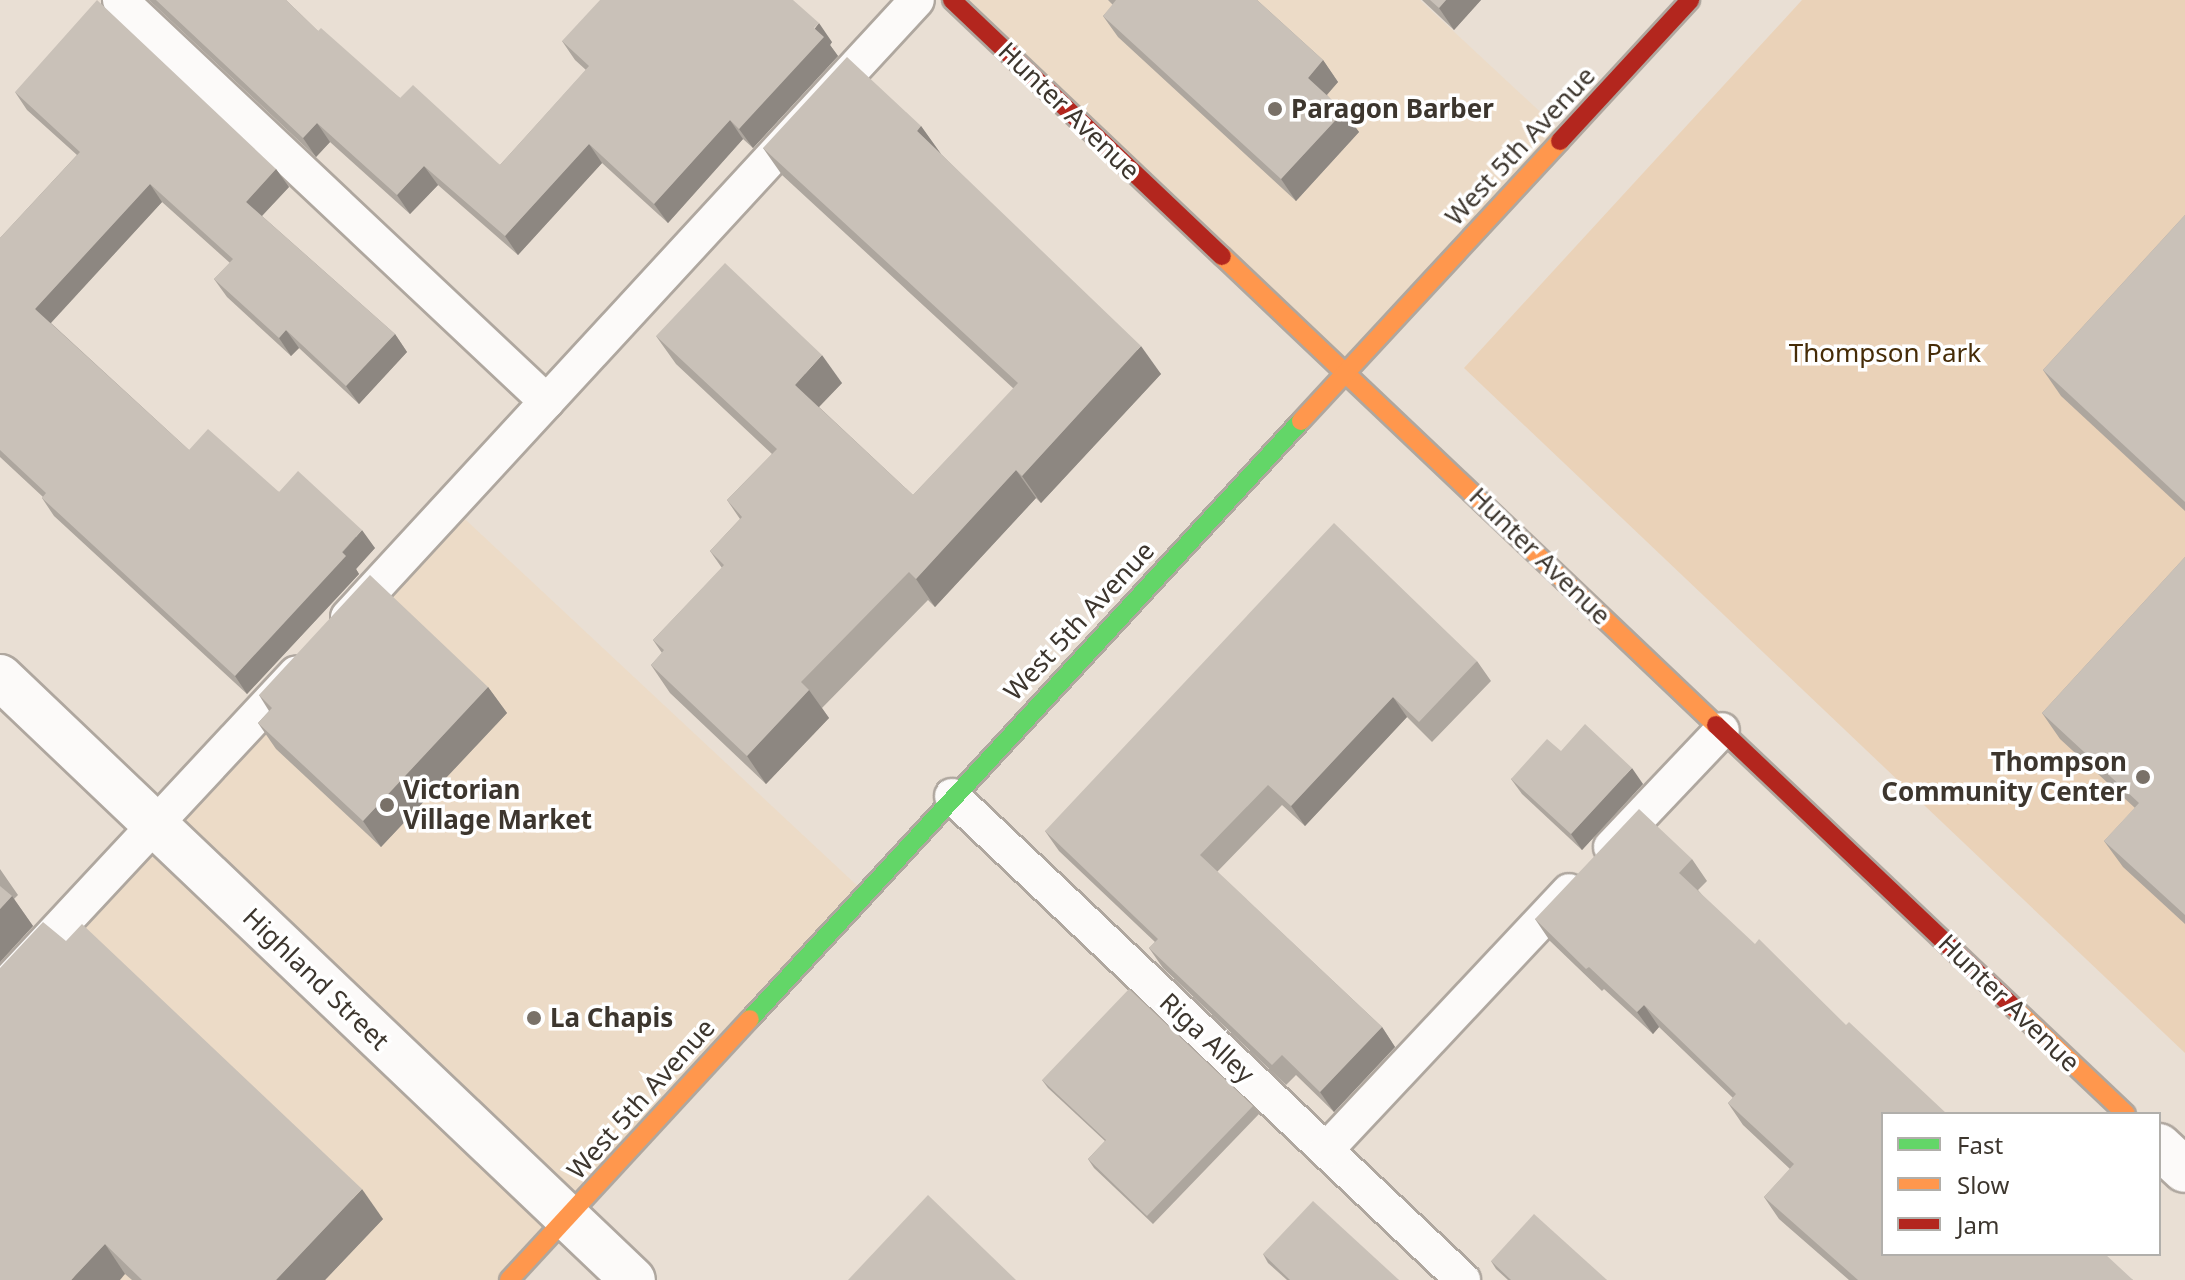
<!DOCTYPE html>
<style>
body{margin:0}
#map{position:relative;width:2185px;height:1280px;overflow:hidden;background:#e9dfd4;font-family:"Noto Sans",sans-serif}
div>[style]{position:absolute}
.built>*{inset:0;background:#ecdbc7}
.green>*{inset:0;background:#ead2b8}
.roads{filter:drop-shadow(2px 0 #afa79f) drop-shadow(-2px 0 #afa79f) drop-shadow(0 2px #afa79f) drop-shadow(0 -2px #afa79f)}
.lane>*{height:34px;margin:-17px;padding:0 17px;transform-origin:17px;border-radius:17px;background:#fcfaf9}
.street>*{height:44px;margin:-22px;padding:0 22px;transform-origin:22px;border-radius:22px;background:#fcfaf9}
.fast>*{height:18px;margin:-9px;padding:0 9px;transform-origin:9px;border-radius:9px;background:#63d668}
.slow>*{height:18px;margin:-9px;padding:0 9px;transform-origin:9px;border-radius:9px;background:#ff974d}
.jam>*{height:18px;margin:-9px;padding:0 9px;transform-origin:9px;border-radius:9px;background:#b3261e}
.wall>*{inset:0;background:#ada69e}
.shaded-wall>*{inset:0;background:#8d8781}
.building>*{inset:0;background:#c9c1b8}
.dots>*{width:22px;height:22px;translate:-50% -50%;box-sizing:border-box;border:4px solid #fff;border-radius:50%}
span{translate:-50% -50%;white-space:nowrap;text-align:center;line-height:1.15;-webkit-text-stroke:7px #fff;paint-order:stroke}
.poi-label{font-size:26px;color:#3d362e;font-weight:700}
.left{translate:0 -50%;text-align:left}
.right{translate:-100% -50%;text-align:right}
.street-label{font-size:26px;color:#3d362e}
.park-label{font-size:26px;color:#462c07}
.legend{position:absolute;left:1881px;top:1112px;width:280px;height:144px;box-sizing:border-box;background:#fff;border:2px solid #b1afab;margin:0;padding:10px 14px;list-style:none;font-size:24px;color:#3d362e}
.legend li{display:flex;align-items:center;gap:16px;height:40px}
.legend b{width:40px;border:2px solid #b1afab}
</style>
<div id="map">
<div class="built">
<div style="clip-path:polygon(952px 0,1420px 0,1565px 135px,1346px 373px)"></div>
<div style="clip-path:polygon(451px 506px,864px 892px,509px 1280px,0 1280px,0 991px)"></div>
</div>
<div class="green">
<div style="clip-path:polygon(1802px 0,2185px 0,2185px 1053px,1464px 368px)"></div>
</div>
<div class="roads">
<div class="lane">
<div style="left:120px;top:0;width:586px;rotate:43.27deg"></div>
<div style="left:348px;top:617px;width:839px;rotate:-47.32deg"></div>
<div style="left:952px;top:796px;width:704px;rotate:43.45deg"></div>
<div style="left:1611px;top:847px;width:161px;rotate:-46.5deg"></div>
<div style="left:0;top:991px;width:434px;rotate:-47deg"></div>
<div style="left:1326px;top:1150px;width:355px;rotate:-46.8deg"></div>
</div>
<div class="street">
<div style="left:0;top:677px;width:874px;rotate:43.61deg"></div>
<div style="left:2159px;top:1146px;width:35px;rotate:43deg"></div>
</div>
<div class="fast">
<div style="left:750px;top:1019px;width:813px;rotate:-47.34deg"></div>
</div>
<div class="slow">
<div style="left:1222px;top:256px;width:681px;rotate:43.51deg"></div>
<div style="left:1301px;top:421px;width:381px;rotate:-47.2deg"></div>
<div style="left:2014px;top:1008px;width:154px;rotate:43.4deg"></div>
<div style="left:509px;top:1280px;width:355px;rotate:-47.3deg"></div>
</div>
<div class="jam">
<div style="left:952px;top:0;width:372px;rotate:43.5deg"></div>
<div style="left:1560px;top:141px;width:192px;rotate:-47.3deg"></div>
<div style="left:1716px;top:725px;width:411px;rotate:43.5deg"></div>
</div>
</div>
<div class="wall">
<div style="clip-path:polygon(149px 0,286px 0,318px 31px,400px 98px,500px 165px,586px 70px,575px 60px,562px 41px,832px 42px,830px 45px,838px 56px,753px 148px,743px 139px,668px 223px,602px 163px,518px 255px,438px 185px,410px 214px,330px 142px,316px 157px)"></div>
<div style="clip-path:polygon(1108px 0,1257px 0,1323px 60px,1338px 82px,1327px 95px,1359px 132px,1296px 201px,1118px 37px,1103px 16px,1113px 5px)"></div>
<div style="clip-path:polygon(1422px 0,1481px 0,1454px 30px)"></div>
<div style="clip-path:polygon(15px 92px,276px 169px,289px 187px,262px 216px,395px 334px,407px 352px,359px 404px,299px 348px,291px 356px,227px 297px,214px 279px,230px 263px,162px 202px,51px 323px,189px 450px,279px 492px,375px 548px,356px 569px,359px 574px,247px 694px,54px 516px,42px 498px,43px 497px,0 457px,0 238px,77px 155px,27px 110px)"></div>
<div style="clip-path:polygon(921px 126px,941px 154px,1161px 374px,1041px 503px,1036px 498px,935px 607px,928px 600px,822px 708px,829px 718px,766px 784px,670px 693px,651px 665px,662px 653px,653px 640px,722px 568px,710px 551px,740px 519px,727px 500px,772px 454px,676px 364px,656px 336px,842px 383px,819px 407px,913px 495px,1014px 389px,782px 175px,763px 148px)"></div>
<div style="clip-path:polygon(2185px 215px,2185px 511px,2061px 396px,2043px 370px)"></div>
<div style="clip-path:polygon(2185px 557px,2185px 924px,2123px 867px,2104px 841px,2135px 808px,2060px 739px,2042px 713px)"></div>
<div style="clip-path:polygon(1477px 661px,1491px 681px,1432px 742px,1407px 717px,1305px 826px,1282px 805px,1217px 872px,1382px 1027px,1395px 1047px,1334px 1112px,1296px 1075px,1286px 1085px,1163px 968px,1149px 948px,1155px 942px,1059px 851px,1045px 831px)"></div>
<div style="clip-path:polygon(488px 687px,507px 713px,381px 847px,276px 749px,258px 723px,269px 711px,259px 695px)"></div>
<div style="clip-path:polygon(1561px 751px,1643px 784px,1582px 850px,1522px 794px,1511px 779px)"></div>
<div style="clip-path:polygon(1692px 859px,1707px 881px,1698px 890px,1883px 1114px,2133px 1280px,1849px 1280px,1779px 1219px,1764px 1197px,1790px 1169px,1743px 1125px,1728px 1103px,1733px 1098px,1659px 1027px,1653px 1034px,1604px 989px,1602px 991px,1550px 941px,1535px 919px)"></div>
<div style="clip-path:polygon(0 869px,18px 895px,14px 899px,33px 926px,0 962px)"></div>
<div style="clip-path:polygon(0 968px,383px 1219px,325px 1280px,132px 1280px,125px 1274px,0 1280px)"></div>
<div style="clip-path:polygon(1042px 1080px,1253px 1106px,1259px 1114px,1153px 1224px,1094px 1168px,1088px 1159px,1105px 1141px,1048px 1088px)"></div>
<div style="clip-path:polygon(1263px 1254px,1399px 1280px,1287px 1280px,1268px 1263px)"></div>
<div style="clip-path:polygon(1491px 1261px,1607px 1280px,1508px 1280px,1496px 1269px)"></div>
</div>
<div class="shaded-wall">
<div style="clip-path:polygon(1446px 0,1481px 0,1454px 30px,1439px 8px)"></div>
<div style="clip-path:polygon(819px 23px,832px 42px,830px 45px,838px 56px,753px 148px,739px 129px)"></div>
<div style="clip-path:polygon(1323px 60px,1338px 82px,1323px 99px,1308px 78px)"></div>
<div style="clip-path:polygon(1344px 111px,1359px 132px,1296px 201px,1281px 179px)"></div>
<div style="clip-path:polygon(730px 120px,743px 139px,668px 223px,654px 204px)"></div>
<div style="clip-path:polygon(317px 123px,330px 142px,316px 157px,303px 138px)"></div>
<div style="clip-path:polygon(921px 126px,941px 154px,917px 131px)"></div>
<div style="clip-path:polygon(589px 144px,602px 163px,518px 255px,505px 236px)"></div>
<div style="clip-path:polygon(424px 166px,438px 185px,410px 214px,397px 195px)"></div>
<div style="clip-path:polygon(276px 169px,289px 187px,258px 220px,246px 202px)"></div>
<div style="clip-path:polygon(150px 184px,162px 202px,47px 327px,35px 309px)"></div>
<div style="clip-path:polygon(286px 330px,299px 348px,291px 356px,279px 338px)"></div>
<div style="clip-path:polygon(395px 334px,407px 352px,359px 404px,346px 386px)"></div>
<div style="clip-path:polygon(1141px 346px,1161px 374px,1041px 503px,1022px 476px)"></div>
<div style="clip-path:polygon(822px 355px,842px 383px,814px 412px,795px 385px)"></div>
<div style="clip-path:polygon(1016px 470px,1036px 498px,935px 607px,916px 579px)"></div>
<div style="clip-path:polygon(362px 530px,375px 548px,356px 569px,359px 574px,247px 694px,235px 676px)"></div>
<div style="clip-path:polygon(488px 687px,507px 713px,381px 847px,363px 821px)"></div>
<div style="clip-path:polygon(809px 690px,829px 718px,766px 784px,747px 756px)"></div>
<div style="clip-path:polygon(1393px 697px,1407px 717px,1305px 826px,1291px 806px)"></div>
<div style="clip-path:polygon(1632px 768px,1643px 784px,1582px 850px,1571px 834px)"></div>
<div style="clip-path:polygon(12px 896px,33px 926px,0 962px,0 909px)"></div>
<div style="clip-path:polygon(1644px 1005px,1659px 1027px,1653px 1034px,1637px 1012px)"></div>
<div style="clip-path:polygon(1382px 1027px,1395px 1047px,1334px 1112px,1320px 1092px)"></div>
<div style="clip-path:polygon(362px 1189px,383px 1219px,325px 1280px,276px 1280px)"></div>
<div style="clip-path:polygon(105px 1244px,125px 1274px,120px 1280px,71px 1280px)"></div>
</div>
<div class="building">
<div style="clip-path:polygon(97px 0,276px 169px,246px 202px,395px 334px,346px 386px,286px 330px,279px 338px,214px 279px,233px 259px,150px 184px,35px 309px,189px 450px,208px 429px,279px 492px,298px 471px,362px 530px,342px 552px,346px 556px,235px 676px,42px 498px,46px 493px,0 450px,0 238px,80px 152px,15px 92px)"></div>
<div style="clip-path:polygon(156px 0,286px 0,318px 31px,321px 28px,400px 98px,413px 85px,500px 165px,589px 66px,562px 41px,600px 0,793px 0,819px 23px,814px 28px,824px 37px,739px 129px,730px 120px,654px 204px,589px 144px,505px 236px,424px 166px,397px 195px,317px 123px,303px 138px)"></div>
<div style="clip-path:polygon(1116px 0,1257px 0,1323px 60px,1308px 78px,1344px 111px,1281px 179px,1103px 16px)"></div>
<div style="clip-path:polygon(1430px 0,1446px 0,1439px 8px)"></div>
<div style="clip-path:polygon(847px 57px,921px 126px,917px 131px,1141px 346px,1022px 476px,1016px 470px,916px 579px,909px 572px,801px 682px,809px 690px,747px 756px,651px 665px,664px 650px,653px 640px,724px 565px,710px 551px,742px 517px,727px 500px,777px 449px,656px 336px,725px 263px,822px 355px,795px 385px,913px 495px,1018px 383px,763px 148px)"></div>
<div style="clip-path:polygon(2185px 215px,2185px 502px,2043px 370px)"></div>
<div style="clip-path:polygon(1334px 523px,1477px 661px,1419px 722px,1393px 697px,1291px 806px,1268px 785px,1200px 855px,1382px 1027px,1320px 1092px,1282px 1055px,1272px 1065px,1149px 948px,1158px 939px,1045px 831px)"></div>
<div style="clip-path:polygon(2185px 557px,2185px 915px,2104px 841px,2139px 803px,2042px 713px)"></div>
<div style="clip-path:polygon(370px 575px,488px 687px,363px 821px,258px 723px,272px 708px,259px 695px)"></div>
<div style="clip-path:polygon(1585px 724px,1632px 768px,1571px 834px,1511px 779px,1547px 739px,1561px 751px)"></div>
<div style="clip-path:polygon(1639px 809px,1692px 859px,1679px 873px,1755px 944px,1759px 939px,1846px 1025px,1849px 1022px,1947px 1114px,1883px 1114px,1883px 1254px,2105px 1254px,2133px 1280px,1858px 1280px,1764px 1197px,1794px 1164px,1728px 1103px,1736px 1094px,1644px 1005px,1637px 1012px,1589px 967px,1586px 969px,1535px 919px)"></div>
<div style="clip-path:polygon(0 886px,12px 896px,0 909px)"></div>
<div style="clip-path:polygon(43px 922px,66px 941px,82px 924px,362px 1189px,276px 1280px,142px 1280px,105px 1244px,71px 1280px,0 1280px,0 968px)"></div>
<div style="clip-path:polygon(1129px 989px,1253px 1106px,1147px 1216px,1088px 1159px,1106px 1140px,1042px 1080px)"></div>
<div style="clip-path:polygon(928px 1195px,1016px 1280px,848px 1280px)"></div>
<div style="clip-path:polygon(1313px 1201px,1399px 1280px,1290px 1280px,1263px 1254px)"></div>
<div style="clip-path:polygon(1534px 1214px,1607px 1280px,1511px 1280px,1491px 1261px)"></div>
</div>
<div class="dots">
<div style="left:1275px;top:109px;background:#797168"></div>
<div style="left:2143px;top:777px;background:#797168"></div>
<div style="left:387px;top:805px;background:#797168"></div>
<div style="left:534px;top:1018px;background:#797168"></div>
</div>
<div class="poi-label">
<span class="left" style="left:1291px;top:109px">Paragon Barber</span>
<span class="right" style="left:2127px;top:777px">Thompson<br>Community Center</span>
<span class="left" style="left:403px;top:805px">Victorian<br>Village Market</span>
<span class="left" style="left:550px;top:1018px">La Chapis</span>
</div>
<div class="street-label">
<span style="left:1069px;top:111px;rotate:44deg">Hunter Avenue</span>
<span style="left:1520px;top:146px;rotate:-47deg">West 5th Avenue</span>
<span style="left:1540px;top:556px;rotate:44deg">Hunter Avenue</span>
<span style="left:1079px;top:621px;rotate:-47deg">West 5th Avenue</span>
<span style="left:316px;top:979px;rotate:44deg">Highland Street</span>
<span style="left:2009px;top:1003px;rotate:44deg">Hunter Avenue</span>
<span style="left:1207px;top:1038px;rotate:43deg">Riga Alley</span>
<span style="left:641px;top:1099px;rotate:-48deg">West 5th Avenue</span>
</div>
<div class="park-label">
<span style="left:1885px;top:353px">Thompson Park</span>
</div>
<ul class="legend">
<li><b style="height:10px;background:#63d668"></b>Fast</li>
<li><b style="height:10px;background:#ff974d"></b>Slow</li>
<li><b style="height:10px;background:#b3261e"></b>Jam</li>
</ul>
</div>
